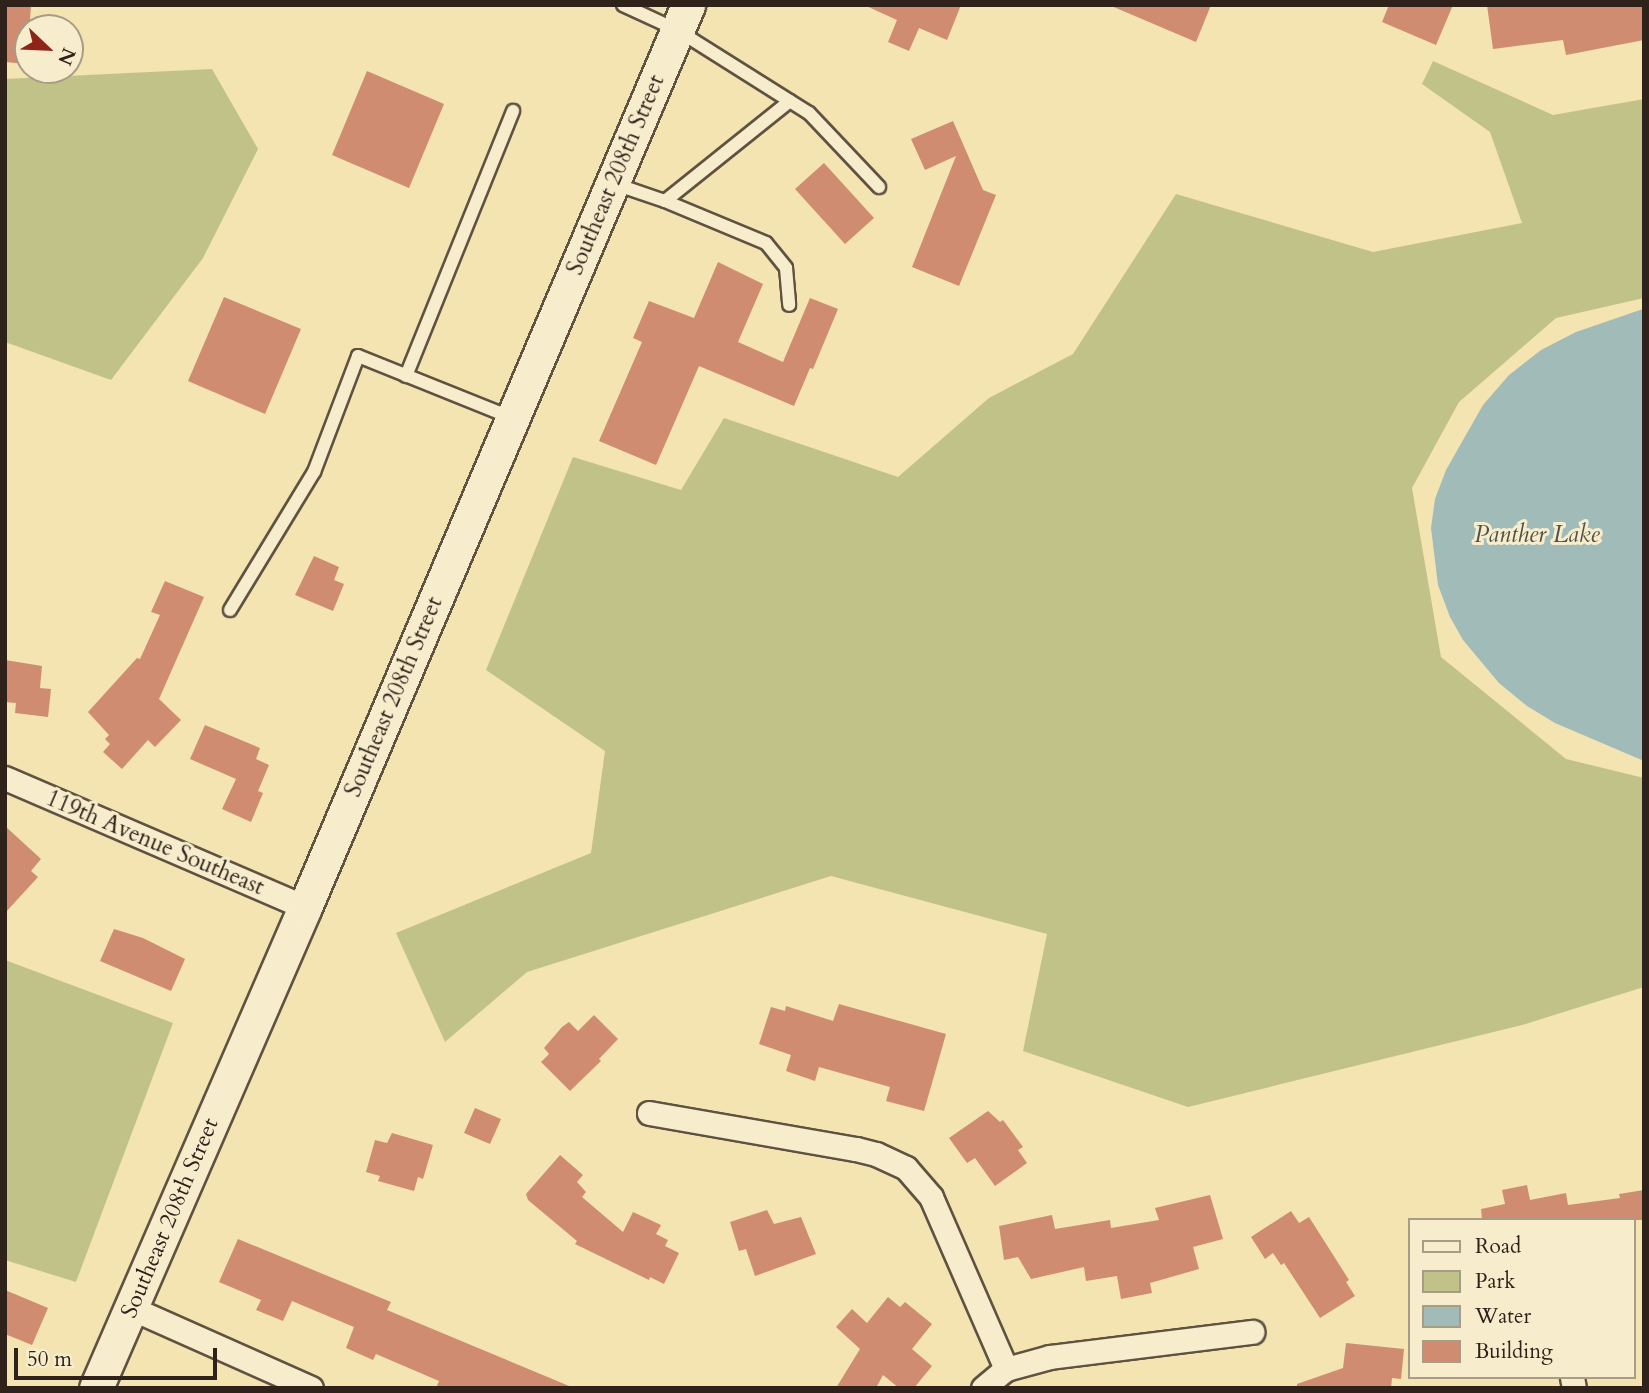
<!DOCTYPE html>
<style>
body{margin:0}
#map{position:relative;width:1649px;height:1393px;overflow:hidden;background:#f3e4b2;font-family:Cardo,serif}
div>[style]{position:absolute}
.green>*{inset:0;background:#c0c288}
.water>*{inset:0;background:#a1bbb8}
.building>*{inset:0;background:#d08c70}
.roads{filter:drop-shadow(2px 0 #605241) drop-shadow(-2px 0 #605241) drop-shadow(0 2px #605241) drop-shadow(0 -2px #605241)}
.service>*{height:12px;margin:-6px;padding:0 6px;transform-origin:6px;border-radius:6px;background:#f7edcd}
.minor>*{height:23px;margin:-11.5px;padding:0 11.5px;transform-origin:11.5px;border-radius:11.5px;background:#f7edcd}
.secondary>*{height:33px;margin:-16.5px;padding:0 16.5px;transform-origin:16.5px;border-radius:16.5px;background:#f7edcd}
span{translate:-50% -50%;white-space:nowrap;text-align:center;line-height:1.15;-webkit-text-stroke:6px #f7edcd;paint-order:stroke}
.street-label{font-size:23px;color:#2f221b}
.water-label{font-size:24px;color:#51504a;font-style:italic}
.frame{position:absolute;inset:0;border:7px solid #2f221b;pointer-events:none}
.legend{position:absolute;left:1408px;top:1218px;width:228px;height:161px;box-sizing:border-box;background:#f7edcd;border:2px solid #a79c86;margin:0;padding:9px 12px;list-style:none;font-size:21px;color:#2f221b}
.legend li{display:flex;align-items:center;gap:14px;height:35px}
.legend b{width:35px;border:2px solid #a79c86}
.north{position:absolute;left:14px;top:14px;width:70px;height:70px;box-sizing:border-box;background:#f7edcd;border:2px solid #a79c86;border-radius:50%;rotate:113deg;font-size:19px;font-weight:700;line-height:28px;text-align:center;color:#2f221b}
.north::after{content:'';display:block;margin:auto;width:24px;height:32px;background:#8f2418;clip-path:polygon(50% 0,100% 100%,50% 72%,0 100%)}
.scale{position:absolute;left:14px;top:1348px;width:203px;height:32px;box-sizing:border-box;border:4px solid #2f221b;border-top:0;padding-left:9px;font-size:21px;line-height:24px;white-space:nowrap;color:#2f221b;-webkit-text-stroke:5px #f7edcd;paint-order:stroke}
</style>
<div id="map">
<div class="green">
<div style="clip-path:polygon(1433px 61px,1553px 115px,1644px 99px,1644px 298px,1556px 318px,1459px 402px,1412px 488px,1441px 657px,1566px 759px,1644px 778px,1644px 987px,1522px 1025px,1188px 1107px,1023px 1051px,1047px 934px,831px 876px,527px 972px,445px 1042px,396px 933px,591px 853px,605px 751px,486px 670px,573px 457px,681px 490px,724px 418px,898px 477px,989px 398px,1073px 354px,1176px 194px,1373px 252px,1522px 223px,1490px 132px,1422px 84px)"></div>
<div style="clip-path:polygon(212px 69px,258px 149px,203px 258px,111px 380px,5px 342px,5px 79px)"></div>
<div style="clip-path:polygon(5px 960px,173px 1023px,76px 1282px,5px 1260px)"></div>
</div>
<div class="water">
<div style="clip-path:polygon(1643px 309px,1644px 309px,1644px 761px,1555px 723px,1527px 706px,1499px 683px,1463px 640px,1450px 617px,1438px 585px,1431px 528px,1435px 499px,1446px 470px,1483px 405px,1509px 375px,1541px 350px,1576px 332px)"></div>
</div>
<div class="building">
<div style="clip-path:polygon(5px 5px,31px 5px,27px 64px,5px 62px)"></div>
<div style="clip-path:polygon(864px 5px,961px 5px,947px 40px,919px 28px,909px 51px,888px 42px,897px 20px)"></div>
<div style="clip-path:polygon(1109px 5px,1211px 5px,1196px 42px)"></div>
<div style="clip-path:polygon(1389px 5px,1453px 5px,1436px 45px,1382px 22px)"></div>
<div style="clip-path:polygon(1487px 5px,1644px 5px,1644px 40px,1566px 55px,1563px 40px,1493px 49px)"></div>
<div style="clip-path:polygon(367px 71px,444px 104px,409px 188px,332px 155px)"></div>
<div style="clip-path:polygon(953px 121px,983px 190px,996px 195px,959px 286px,912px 267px,956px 156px,925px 170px,911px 139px)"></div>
<div style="clip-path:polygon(824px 163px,874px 218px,845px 244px,795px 189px)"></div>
<div style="clip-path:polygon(718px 262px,763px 284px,738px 342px,783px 362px,810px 298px,838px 309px,813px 369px,810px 368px,794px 406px,699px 366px,656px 465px,599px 441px,642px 342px,633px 338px,649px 301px,694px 318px)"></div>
<div style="clip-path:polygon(224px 297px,301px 329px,265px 414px,188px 381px)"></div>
<div style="clip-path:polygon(314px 556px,339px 567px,334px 580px,344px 584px,333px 611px,295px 595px)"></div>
<div style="clip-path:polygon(165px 581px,204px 597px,159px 699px,181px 720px,155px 747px,148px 740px,122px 769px,103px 752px,110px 744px,105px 739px,109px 735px,88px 712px,137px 658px,140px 659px,160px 615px,151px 612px)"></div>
<div style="clip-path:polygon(5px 660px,42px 666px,40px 688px,51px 689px,48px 717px,15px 713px,16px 703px,5px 702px)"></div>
<div style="clip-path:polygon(205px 725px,260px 748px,256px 759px,269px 765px,258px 791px,263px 793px,251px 822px,222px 809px,236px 779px,190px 759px)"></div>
<div style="clip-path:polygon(5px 826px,41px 859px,31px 871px,38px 877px,5px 913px)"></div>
<div style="clip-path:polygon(114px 929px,143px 938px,185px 959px,171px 991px,100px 961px)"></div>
<div style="clip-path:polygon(839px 1004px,946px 1034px,924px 1111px,886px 1101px,890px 1087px,819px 1067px,815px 1081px,786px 1071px,791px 1055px,759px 1044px,771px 1007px,785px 1011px,786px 1006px,833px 1021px)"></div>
<div style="clip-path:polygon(594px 1015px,618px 1039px,599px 1059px,601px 1061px,570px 1091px,541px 1062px,549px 1054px,544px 1048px,562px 1027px,569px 1022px,578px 1031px)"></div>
<div style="clip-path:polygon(475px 1108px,501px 1119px,490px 1144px,464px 1133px)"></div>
<div style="clip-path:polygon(988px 1111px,1000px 1122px,1003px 1120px,1023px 1147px,1018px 1150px,1027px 1163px,995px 1186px,975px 1158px,967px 1163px,949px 1138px)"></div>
<div style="clip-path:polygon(392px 1133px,433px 1145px,423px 1179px,418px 1177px,414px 1191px,378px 1181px,380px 1176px,366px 1172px,375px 1140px,387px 1143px)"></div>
<div style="clip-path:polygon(560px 1155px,583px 1175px,577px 1182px,586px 1192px,582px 1197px,623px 1232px,633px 1212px,661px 1225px,656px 1234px,668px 1240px,665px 1246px,679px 1253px,664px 1284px,650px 1277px,649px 1280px,575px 1244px,577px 1241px,528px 1200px,526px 1194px)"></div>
<div style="clip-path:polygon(1527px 1185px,1530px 1200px,1566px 1193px,1568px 1205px,1620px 1198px,1619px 1194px,1644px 1190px,1644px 1220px,1482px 1220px,1481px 1209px,1505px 1204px,1502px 1190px)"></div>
<div style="clip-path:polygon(1210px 1195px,1223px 1239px,1193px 1247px,1199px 1269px,1150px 1283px,1152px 1293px,1121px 1299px,1117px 1276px,1086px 1281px,1084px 1267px,1031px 1279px,1018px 1257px,1004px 1260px,999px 1226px,1052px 1215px,1055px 1229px,1110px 1220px,1111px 1228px,1159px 1220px,1155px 1208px)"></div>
<div style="clip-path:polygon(767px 1210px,774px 1224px,801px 1217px,816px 1254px,755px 1276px,746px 1249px,739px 1251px,730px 1222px)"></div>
<div style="clip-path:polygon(1291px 1211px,1299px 1223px,1309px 1217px,1349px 1280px,1346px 1282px,1355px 1296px,1320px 1318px,1284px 1263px,1281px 1265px,1273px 1253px,1265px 1259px,1251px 1237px)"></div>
<div style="clip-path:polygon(238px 1239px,391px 1302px,387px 1310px,574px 1388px,436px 1388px,439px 1381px,376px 1354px,373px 1360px,346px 1348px,354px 1327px,292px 1301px,283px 1321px,256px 1310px,261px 1300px,219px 1282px)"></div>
<div style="clip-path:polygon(5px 1290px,48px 1308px,32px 1345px,5px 1334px)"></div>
<div style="clip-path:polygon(888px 1297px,900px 1307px,905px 1302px,932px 1324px,912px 1349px,932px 1366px,914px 1388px,899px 1388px,883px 1375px,876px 1388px,836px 1388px,860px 1349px,836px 1327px,852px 1309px,867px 1323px)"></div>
<div style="clip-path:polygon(1346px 1343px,1404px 1349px,1401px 1379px,1392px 1378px,1391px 1388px,1297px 1388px,1297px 1384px,1343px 1368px)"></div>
</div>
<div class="roads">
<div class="service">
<div style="left:623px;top:5px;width:60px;rotate:24.8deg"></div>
<div style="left:677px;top:30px;width:156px;rotate:32.2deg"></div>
<div style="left:809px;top:113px;width:102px;rotate:46.6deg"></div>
<div style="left:615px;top:184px;width:53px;rotate:18.8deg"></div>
<div style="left:665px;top:201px;width:160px;rotate:-38.7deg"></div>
<div style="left:665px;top:201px;width:109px;rotate:22.6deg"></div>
<div style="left:766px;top:243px;width:32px;rotate:51deg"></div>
<div style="left:786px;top:268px;width:37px;rotate:85deg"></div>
<div style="left:406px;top:376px;width:286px;rotate:-68deg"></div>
<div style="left:230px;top:610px;width:162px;rotate:-58.7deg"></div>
<div style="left:314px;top:472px;width:124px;rotate:-69.2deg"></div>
<div style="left:358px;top:356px;width:166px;rotate:21.9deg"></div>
</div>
<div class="minor">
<div style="left:5px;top:778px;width:327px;rotate:23.3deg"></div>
<div style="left:649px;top:1113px;width:210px;rotate:9.9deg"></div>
<div style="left:856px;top:1149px;width:21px;rotate:14deg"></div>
<div style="left:876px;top:1154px;width:33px;rotate:25deg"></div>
<div style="left:906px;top:1168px;width:38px;rotate:49deg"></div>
<div style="left:931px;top:1197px;width:188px;rotate:66.4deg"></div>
<div style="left:131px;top:1308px;width:197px;rotate:24deg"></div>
<div style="left:1572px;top:1377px;width:11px;rotate:80deg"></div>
<div style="left:983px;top:1388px;width:30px;rotate:-40deg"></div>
<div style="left:1006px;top:1369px;width:46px;rotate:-15.3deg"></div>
<div style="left:1050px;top:1357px;width:204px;rotate:-7.1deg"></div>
</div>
<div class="secondary">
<div style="left:96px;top:1388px;width:524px;rotate:-66.51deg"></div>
<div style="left:305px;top:907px;width:980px;rotate:-66.99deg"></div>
</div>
</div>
<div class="street-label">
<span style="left:616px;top:175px;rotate:-67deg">Southeast 208th Street</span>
<span style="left:394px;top:697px;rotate:-67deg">Southeast 208th Street</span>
<span style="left:155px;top:843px;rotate:23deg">119th Avenue Southeast</span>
<span style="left:170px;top:1218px;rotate:-67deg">Southeast 208th Street</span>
</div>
<div class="water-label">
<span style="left:1537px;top:535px">Panther Lake</span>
</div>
<div class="frame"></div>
<ul class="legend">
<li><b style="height:9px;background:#f7edcd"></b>Road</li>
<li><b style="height:19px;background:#c0c288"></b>Park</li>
<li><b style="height:19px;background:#a1bbb8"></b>Water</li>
<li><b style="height:19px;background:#d08c70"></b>Building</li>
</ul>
<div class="north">N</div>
<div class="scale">50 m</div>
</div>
